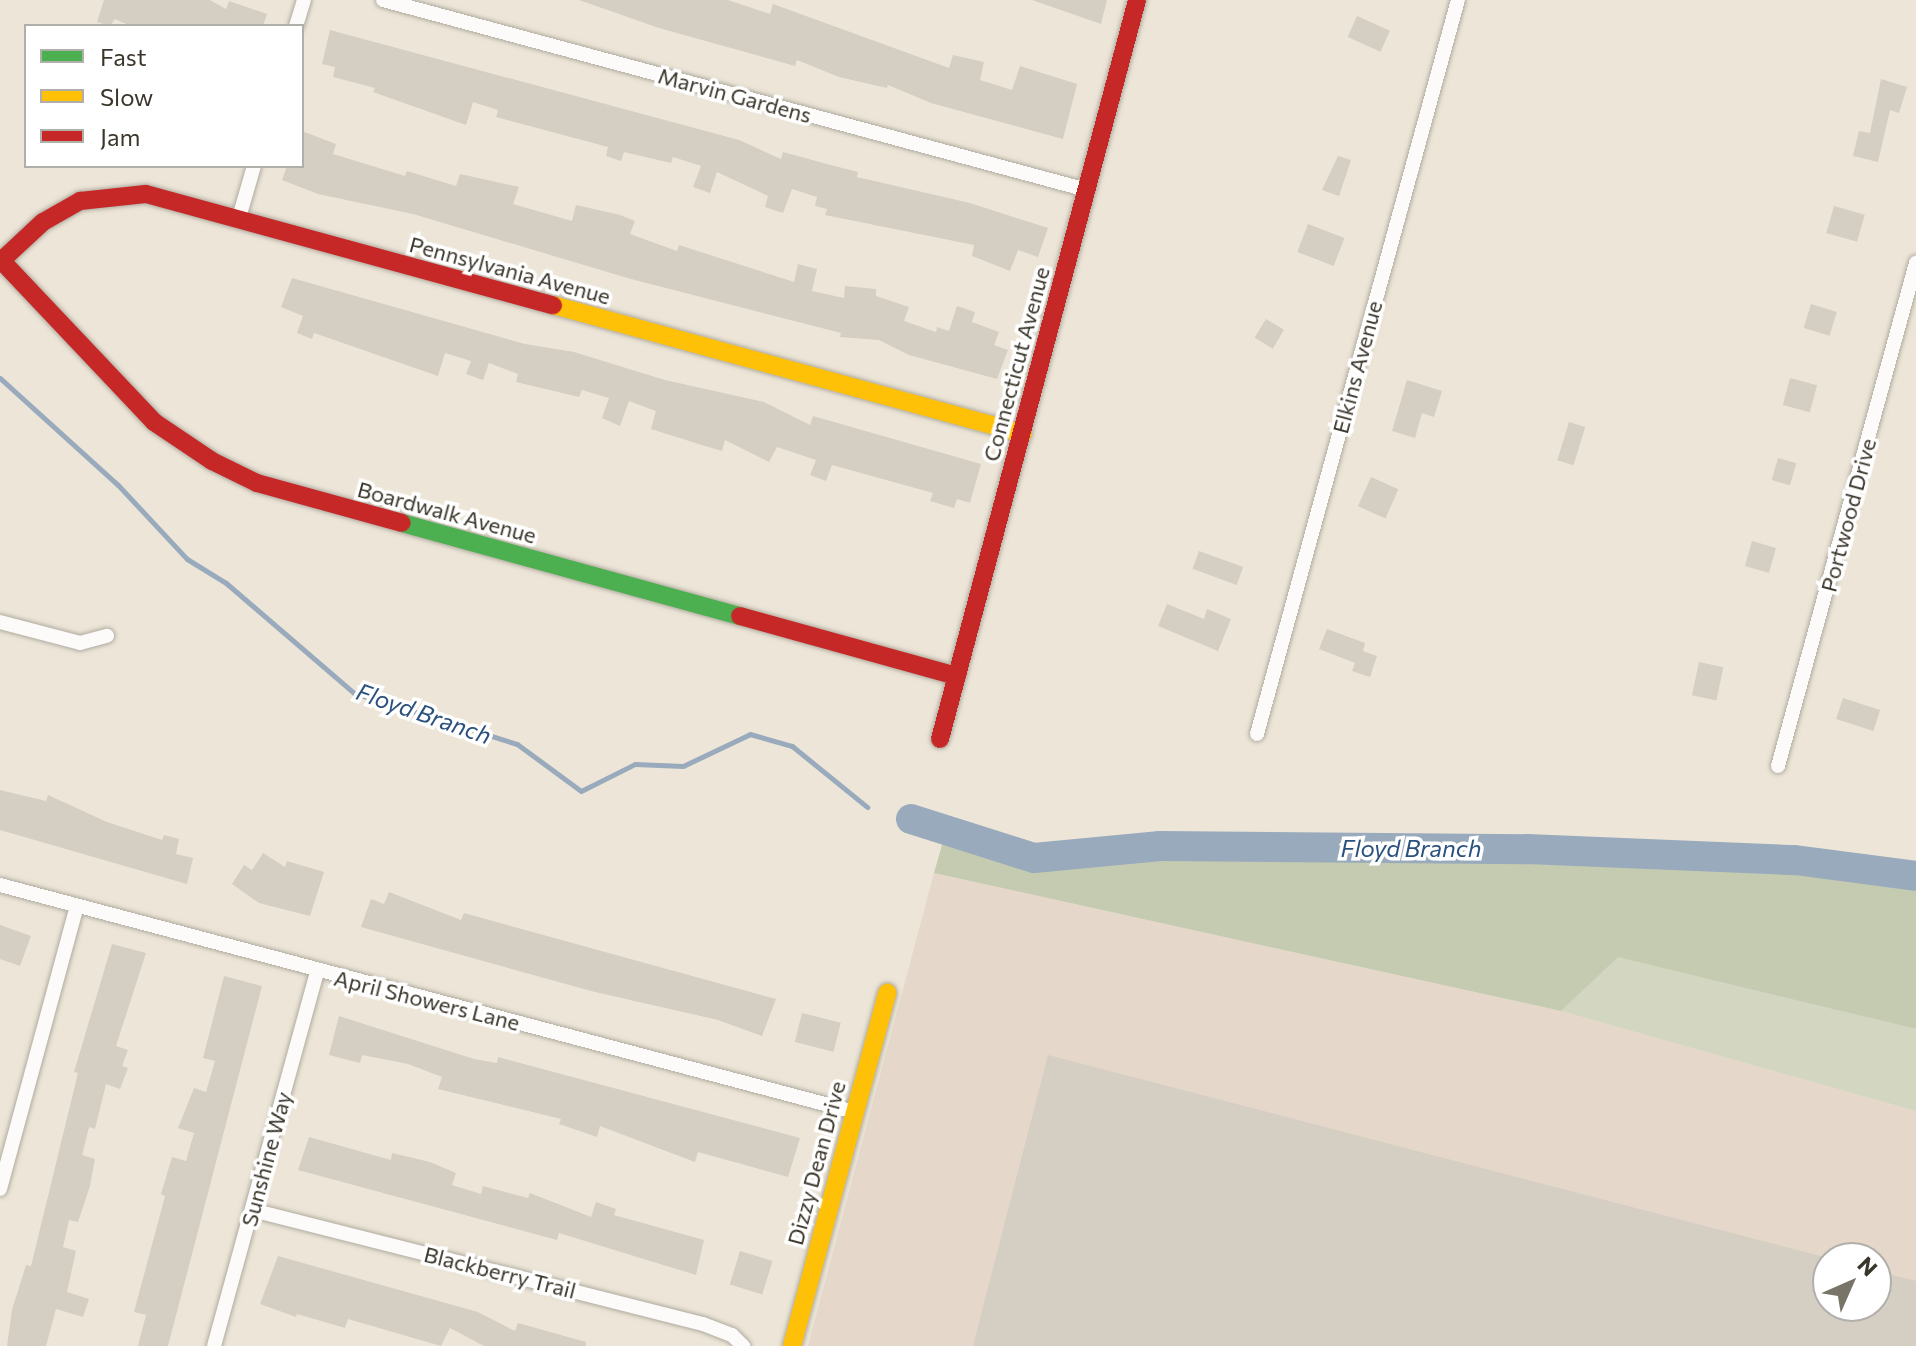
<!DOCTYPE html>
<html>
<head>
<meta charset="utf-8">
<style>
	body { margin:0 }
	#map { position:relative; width:1916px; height:1346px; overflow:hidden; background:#ede6d8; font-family:Commissioner,sans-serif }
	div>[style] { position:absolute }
	.industrial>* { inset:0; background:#e5d7c9 }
	.green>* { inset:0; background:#d3d6c0 }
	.forest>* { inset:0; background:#c5cbb0 }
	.stream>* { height:5px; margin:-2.5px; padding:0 2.5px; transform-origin:2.5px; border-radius:2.5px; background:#99aabc }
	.river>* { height:30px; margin:-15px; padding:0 15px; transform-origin:15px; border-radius:15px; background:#99aabc }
	.building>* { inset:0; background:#d4cec3; transform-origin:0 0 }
	.roads { filter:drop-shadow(0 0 2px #b0aba0) drop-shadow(0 0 2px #b0aba0) }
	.street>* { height:14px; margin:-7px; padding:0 7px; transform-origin:7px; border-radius:7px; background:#fcfbf9 }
	.fast>* { height:18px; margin:-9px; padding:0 9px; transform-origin:9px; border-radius:9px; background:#4caf50 }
	.slow>* { height:18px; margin:-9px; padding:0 9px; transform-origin:9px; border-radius:9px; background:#ffc107 }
	.jam>* { height:18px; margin:-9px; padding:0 9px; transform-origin:9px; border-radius:9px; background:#c62828 }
	span { translate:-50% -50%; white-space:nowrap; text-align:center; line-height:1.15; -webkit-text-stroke:7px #fff; paint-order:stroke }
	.street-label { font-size:22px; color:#3b362b }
	.water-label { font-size:24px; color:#2a517d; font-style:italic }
	.legend { position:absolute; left:24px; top:24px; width:280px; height:144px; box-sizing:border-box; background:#fff; border:2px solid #b1afaa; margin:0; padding:10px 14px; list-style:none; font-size:24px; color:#3b362b }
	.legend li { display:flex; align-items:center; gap:16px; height:40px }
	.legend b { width:40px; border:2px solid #b1afaa }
	.north { position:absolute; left:1812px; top:1242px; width:80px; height:80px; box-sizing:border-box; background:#fff; border:2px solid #b1afaa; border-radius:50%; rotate:45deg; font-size:22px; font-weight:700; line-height:32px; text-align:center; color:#3b362b }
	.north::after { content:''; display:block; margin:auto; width:28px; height:36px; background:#797468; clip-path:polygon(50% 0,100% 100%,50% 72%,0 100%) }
</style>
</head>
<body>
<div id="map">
	<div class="industrial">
		<i style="clip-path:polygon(evenodd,934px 873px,1561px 1011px,1916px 1111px,1916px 1346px,808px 1346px,934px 873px,1828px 1258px,1876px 1258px,1876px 1306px,1828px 1306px,1828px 1258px)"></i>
	</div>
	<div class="green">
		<i style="clip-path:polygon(1618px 956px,1916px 1029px,1916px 1111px,1561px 1011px)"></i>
	</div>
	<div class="forest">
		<i style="clip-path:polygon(947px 827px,1051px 848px,1172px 840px,1508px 854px,1801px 854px,1916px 870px,1916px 1029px,1618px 957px,1561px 1011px,934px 873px)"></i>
	</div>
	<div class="stream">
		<i style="left:0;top:378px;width:159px;rotate:42.2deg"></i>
		<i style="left:118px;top:485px;width:101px;rotate:47deg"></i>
		<i style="left:187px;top:559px;width:46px;rotate:31.6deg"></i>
		<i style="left:226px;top:583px;width:169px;rotate:40.7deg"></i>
		<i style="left:354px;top:693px;width:171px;rotate:17.4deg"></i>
		<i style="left:517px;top:744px;width:79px;rotate:36.3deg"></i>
		<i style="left:581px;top:791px;width:60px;rotate:-26.6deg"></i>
		<i style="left:635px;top:764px;width:48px;rotate:2.4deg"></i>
		<i style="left:683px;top:766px;width:74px;rotate:-25.5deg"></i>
		<i style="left:750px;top:734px;width:44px;rotate:15.9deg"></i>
		<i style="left:792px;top:746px;width:97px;rotate:39.1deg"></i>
	</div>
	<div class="river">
		<i style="left:911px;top:819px;width:129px;rotate:17.6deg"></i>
		<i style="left:1034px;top:858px;width:127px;rotate:-5.4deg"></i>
		<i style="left:1160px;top:846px;width:367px;rotate:0.5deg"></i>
		<i style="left:1527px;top:849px;width:268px;rotate:2.4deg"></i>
		<i style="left:1795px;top:860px;width:122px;rotate:7.5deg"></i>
	</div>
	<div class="building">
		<i style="clip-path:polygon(104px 0,210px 0,226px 9px,229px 1px,267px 14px,263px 26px,131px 26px,115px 19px,110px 26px,97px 22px)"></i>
		<i style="clip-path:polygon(579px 0,728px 0,770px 14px,773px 4px,949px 68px,953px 55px,984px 62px,980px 80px,1012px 90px,1020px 66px,1077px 84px,1063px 139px,931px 103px,888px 85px,887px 88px,839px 77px,797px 60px,795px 66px,659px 28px)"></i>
		<i style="clip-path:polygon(1032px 0,1107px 0,1101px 24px)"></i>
		<i style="left:1357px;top:16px;width:36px;height:23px;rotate:24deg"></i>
		<i style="clip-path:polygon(330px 30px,739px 140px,781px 159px,783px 152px,827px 164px,858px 172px,857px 177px,970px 203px,1048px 228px,1038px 257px,1018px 250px,1010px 271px,972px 256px,974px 245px,825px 215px,827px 209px,815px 206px,817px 197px,792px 189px,783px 213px,765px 207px,768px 196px,717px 172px,710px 193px,693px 187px,701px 166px,673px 157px,671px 163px,624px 152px,621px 161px,606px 156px,608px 147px,496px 117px,498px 110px,473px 102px,466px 125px,373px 92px,375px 88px,333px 77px,335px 67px,322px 64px)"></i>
		<i style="clip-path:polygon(1881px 79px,1907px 87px,1899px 113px,1890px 110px,1878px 162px,1853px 156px,1859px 131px,1870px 133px)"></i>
		<i style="clip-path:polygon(302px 131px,336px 144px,333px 154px,405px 176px,407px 171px,456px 186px,460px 174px,519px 187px,513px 204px,572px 221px,576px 205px,620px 215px,635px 221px,630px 234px,677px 251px,679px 245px,794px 282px,798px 264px,817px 269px,812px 291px,844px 298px,845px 286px,876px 289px,876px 296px,909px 307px,904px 321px,936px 332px,937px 327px,949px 331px,957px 306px,975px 312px,972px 322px,999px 332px,994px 345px,1008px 350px,997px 379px,909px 355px,879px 340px,840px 337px,841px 333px,631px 279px,413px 214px,318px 194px,282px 180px,287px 166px,302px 166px)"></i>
		<i style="clip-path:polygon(1338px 156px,1351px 160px,1339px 196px,1322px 190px)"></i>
		<i style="left:1834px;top:206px;width:32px;height:28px;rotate:16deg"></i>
		<i style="left:1308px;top:224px;width:39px;height:30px;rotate:21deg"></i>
		<i style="clip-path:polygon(292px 278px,525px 344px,574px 352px,665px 380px,764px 402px,810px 425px,813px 416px,981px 464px,970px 503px,957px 499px,954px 508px,930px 501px,933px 493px,832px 465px,826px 481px,810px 475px,816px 460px,777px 447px,769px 462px,725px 440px,722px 451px,705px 446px,651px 429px,656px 411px,629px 401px,620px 426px,602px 418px,609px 398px,582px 390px,579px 397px,516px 382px,518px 374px,489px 363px,483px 380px,466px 374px,471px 361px,445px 353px,438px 376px,314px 333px,312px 339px,297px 333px,303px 316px,281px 307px)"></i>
		<i style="left:1811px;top:304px;width:27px;height:25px;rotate:17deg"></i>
		<i style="left:1266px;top:319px;width:21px;height:22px;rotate:31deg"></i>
		<i style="left:1790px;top:378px;width:28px;height:28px;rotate:15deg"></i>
		<i style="clip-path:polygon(1407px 380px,1442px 391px,1434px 417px,1422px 413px,1415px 438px,1392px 431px)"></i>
		<i style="left:1569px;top:422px;width:17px;height:40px;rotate:17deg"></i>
		<i style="left:1778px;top:458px;width:19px;height:23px;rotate:16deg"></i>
		<i style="left:1371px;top:477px;width:30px;height:32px;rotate:24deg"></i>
		<i style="left:1752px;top:541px;width:25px;height:26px;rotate:16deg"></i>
		<i style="left:1199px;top:551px;width:47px;height:19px;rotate:20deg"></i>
		<i style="clip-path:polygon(1167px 604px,1204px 619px,1207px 609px,1231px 619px,1218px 651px,1158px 626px)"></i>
		<i style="clip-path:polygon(1327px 629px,1365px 643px,1363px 651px,1377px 656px,1370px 677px,1352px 671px,1355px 663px,1319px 649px)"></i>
		<i style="left:1699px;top:662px;width:25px;height:34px;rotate:12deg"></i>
		<i style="left:1843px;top:698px;width:39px;height:22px;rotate:18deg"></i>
		<i style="clip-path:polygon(0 790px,46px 801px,48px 795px,107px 822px,162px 840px,164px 835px,179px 839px,176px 854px,193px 858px,187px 884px,0 830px)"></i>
		<i style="clip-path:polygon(263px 853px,285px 867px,287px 861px,324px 872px,310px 916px,259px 903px,232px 884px,244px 865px,252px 870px)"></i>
		<i style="clip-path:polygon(389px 892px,461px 920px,464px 913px,776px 999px,762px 1036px,718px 1020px,591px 991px,361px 927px,371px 899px,384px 904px)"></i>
		<i style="clip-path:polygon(0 925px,31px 936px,20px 966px,0 959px)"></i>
		<i style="clip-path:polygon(112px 944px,146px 953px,116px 1046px,128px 1050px,122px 1066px,128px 1068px,120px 1089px,106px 1084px,95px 1129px,89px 1127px,82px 1155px,95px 1159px,90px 1186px,78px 1222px,69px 1220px,63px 1247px,76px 1251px,67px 1292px,89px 1299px,83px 1317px,56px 1309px,46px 1346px,7px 1346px,12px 1310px,26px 1265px,31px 1266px,78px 1073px,74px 1072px)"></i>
		<i style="clip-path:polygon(224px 976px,262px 986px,168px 1346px,138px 1346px,146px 1315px,134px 1312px,165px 1196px,161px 1194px,172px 1157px,186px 1161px,194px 1133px,178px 1128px,194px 1088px,206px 1092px,215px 1061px,203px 1058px)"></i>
		<i style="left:802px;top:1013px;width:40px;height:30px;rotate:14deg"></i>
		<i style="clip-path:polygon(339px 1016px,474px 1059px,497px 1063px,498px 1057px,800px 1138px,788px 1177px,698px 1152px,695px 1162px,600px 1126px,597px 1137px,559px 1124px,561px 1119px,438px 1089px,442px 1077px,408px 1064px,362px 1055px,360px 1063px,329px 1055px)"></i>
		<i style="clip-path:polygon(1048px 1055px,1828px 1258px,1828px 1306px,1876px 1306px,1876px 1271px,1916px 1281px,1916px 1346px,973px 1346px)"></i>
		<i style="clip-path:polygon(309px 1137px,391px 1160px,392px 1153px,430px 1162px,456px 1173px,452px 1185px,481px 1194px,483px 1186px,528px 1198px,530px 1193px,591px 1217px,596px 1202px,616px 1209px,614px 1215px,704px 1240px,696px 1275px,559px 1233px,557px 1240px,298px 1170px)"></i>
		<i style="left:740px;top:1251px;width:34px;height:35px;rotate:17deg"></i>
		<i style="clip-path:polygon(278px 1256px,478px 1312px,515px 1331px,518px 1323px,586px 1342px,586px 1346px,484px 1346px,450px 1328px,441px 1346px,348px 1319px,345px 1328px,297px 1314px,296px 1317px,260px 1304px)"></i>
	</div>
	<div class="roads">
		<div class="street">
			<i style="left:383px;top:0;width:729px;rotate:15.1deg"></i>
			<i style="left:296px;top:26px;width:27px;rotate:-73deg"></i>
			<i style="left:238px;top:221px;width:57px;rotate:-73.8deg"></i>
			<i style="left:0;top:622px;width:83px;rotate:14.7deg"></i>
			<i style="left:80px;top:643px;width:28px;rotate:-15deg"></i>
			<i style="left:1257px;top:734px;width:761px;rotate:-74.69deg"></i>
			<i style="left:1778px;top:766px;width:522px;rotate:-74.66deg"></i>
			<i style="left:0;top:885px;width:885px;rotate:14.87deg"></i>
			<i style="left:0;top:1189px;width:293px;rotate:-74.8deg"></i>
			<i style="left:252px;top:1210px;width:465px;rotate:14.2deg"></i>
			<i style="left:703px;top:1324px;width:31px;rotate:21deg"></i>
			<i style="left:732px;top:1335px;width:16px;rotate:45deg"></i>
			<i style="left:214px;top:1346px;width:388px;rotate:-74.6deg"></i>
		</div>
		<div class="fast">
			<i style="left:402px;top:523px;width:351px;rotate:15.4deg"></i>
		</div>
		<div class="slow">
			<i style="left:553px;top:305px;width:487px;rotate:15.3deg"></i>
			<i style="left:792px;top:1346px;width:366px;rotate:-74.9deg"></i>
		</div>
		<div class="jam">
			<i style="left:0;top:259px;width:224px;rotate:46.6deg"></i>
			<i style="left:154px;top:422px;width:70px;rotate:33.9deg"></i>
			<i style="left:212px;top:461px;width:50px;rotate:26.1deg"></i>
			<i style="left:257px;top:483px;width:150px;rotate:15.4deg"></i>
			<i style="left:1px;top:261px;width:57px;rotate:-42.9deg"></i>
			<i style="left:43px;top:222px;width:43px;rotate:-29.6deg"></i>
			<i style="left:80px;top:201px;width:66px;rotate:-6.1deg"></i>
			<i style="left:146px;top:194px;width:422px;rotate:15.3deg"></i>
			<i style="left:740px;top:616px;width:225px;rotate:15.5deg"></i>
			<i style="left:940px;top:739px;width:765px;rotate:-75.07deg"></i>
		</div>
	</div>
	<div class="street-label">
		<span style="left:735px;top:95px;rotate:15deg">Marvin Gardens</span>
		<span style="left:510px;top:270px;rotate:15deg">Pennsylvania Avenue</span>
		<span style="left:1016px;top:364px;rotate:-75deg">Connecticut Avenue</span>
		<span style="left:1357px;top:367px;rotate:-75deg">Elkins Avenue</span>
		<span style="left:447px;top:512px;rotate:15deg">Boardwalk Avenue</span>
		<span style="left:1848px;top:515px;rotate:-75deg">Portwood Drive</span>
		<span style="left:427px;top:1000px;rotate:14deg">April Showers Lane</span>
		<span style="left:266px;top:1159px;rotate:-75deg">Sunshine Way</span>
		<span style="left:816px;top:1163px;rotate:-75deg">Dizzy Dean Drive</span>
		<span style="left:500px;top:1272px;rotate:14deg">Blackberry Trail</span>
	</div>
	<div class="water-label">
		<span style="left:424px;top:713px;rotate:19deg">Floyd Branch</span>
		<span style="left:1411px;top:848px">Floyd Branch</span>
	</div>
	<ul class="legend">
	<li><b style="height:10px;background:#4caf50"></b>Fast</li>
	<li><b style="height:10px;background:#ffc107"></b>Slow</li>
	<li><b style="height:10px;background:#c62828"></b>Jam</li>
	</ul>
	<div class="north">N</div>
</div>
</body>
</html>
